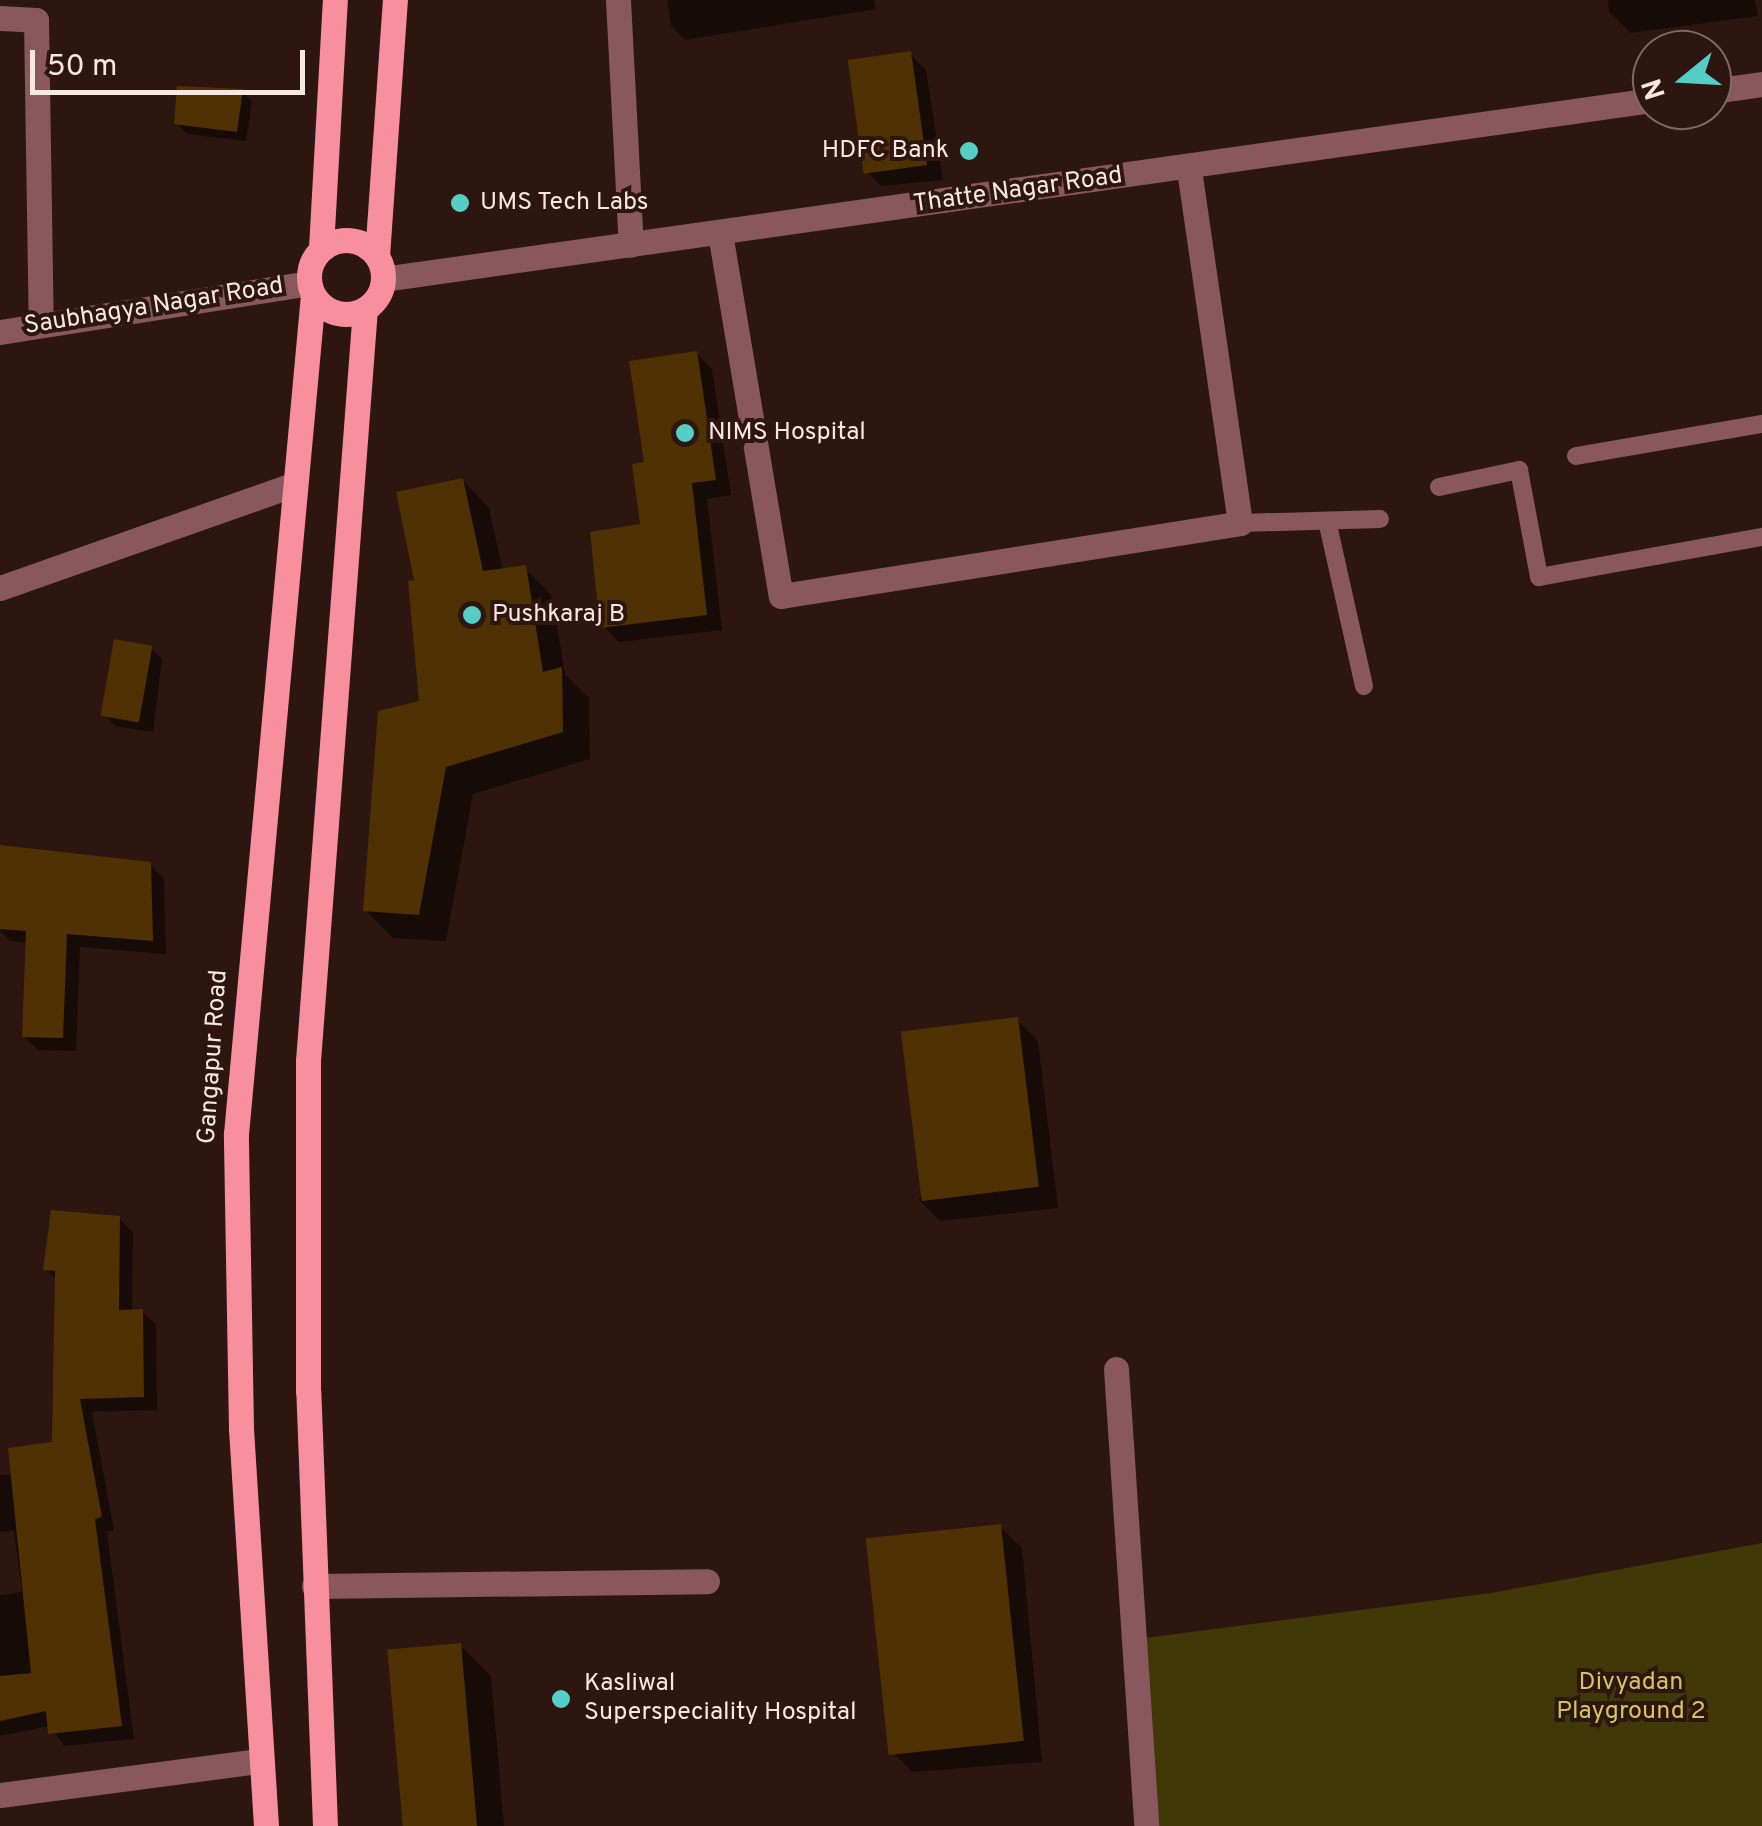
<!DOCTYPE html>
<html>
<head>
<meta charset="utf-8">
<style>
	body { margin:0 }
	#map { position:relative; width:1762px; height:1826px; overflow:hidden; background:#2c160f; font-family:Overpass,sans-serif }
	div>[style] { position:absolute }
	.green>* { inset:0; background:#403807 }
	.shadow>* { inset:0; background:#0007 }
	.building>* { inset:0; background:#503103; transform-origin:0 0 }
	.service>* { height:18px; margin:-9px; padding:0 9px; transform-origin:9px; border-radius:9px; background:#89575e }
	.minor>* { height:25px; margin:-12.5px; padding:0 12.5px; transform-origin:12.5px; border-radius:12.5px; background:#89575e }
	.tertiary>* { height:25px; margin:-12.5px; padding:0 12.5px; transform-origin:12.5px; border-radius:12.5px; background:#89575e }
	.primary>* { height:25px; margin:-12.5px; padding:0 12.5px; transform-origin:12.5px; border-radius:12.5px; background:#f88f9f }
	.primary>.ring { margin:-12.5px; padding:0; box-sizing:content-box; background:none; border:25px solid #f88f9f; border-radius:50% }
	.dots>* { width:28px; height:28px; translate:-50% -50%; box-sizing:border-box; border:5px solid #2c160f; border-radius:50% }
	span { translate:-50% -50%; white-space:nowrap; text-align:center; line-height:1.15; -webkit-text-stroke:8px #2c160f; paint-order:stroke }
	.poi-label { font-size:25px; color:#f7e7e1 }
	.right { translate:-100% -50%; text-align:right }
	.left { translate:0 -50%; text-align:left }
	.street-label { font-size:25px; color:#f7e7e1 }
	.park-label { font-size:25px; color:#d4c362 }
	.north { position:absolute; left:1632px; top:30px; width:100px; height:100px; box-sizing:border-box; background:#2c160f; border:2px solid #7d6a63; border-radius:50%; rotate:252deg; font-size:28px; font-weight:700; line-height:40px; text-align:center; color:#f7e7e1 }
	.north::after { content:''; display:block; margin:auto; width:35px; height:45px; background:#55cec5; clip-path:polygon(50% 0,100% 100%,50% 72%,0 100%) }
	.scale { position:absolute; left:30px; top:50px; width:275px; height:45px; box-sizing:border-box; border:5px solid #f7e7e1; border-top:0; padding-left:12px; font-size:30px; line-height:35px; white-space:nowrap; color:#f7e7e1; -webkit-text-stroke:8px #2c160f; paint-order:stroke }
</style>
</head>
<body>
<div id="map">
	<div class="green">
		<i style="clip-path:polygon(1762px 1543px,1762px 1826px,1155px 1826px,1137px 1639px,1491px 1593px)"></i>
	</div>
	<div class="shadow">
		<i style="clip-path:polygon(667px 0,874px 0,876px 9px,685px 40px,671px 26px)"></i>
		<i style="clip-path:polygon(1608px 0,1755px 0,1758px 16px,1631px 33px,1609px 12px)"></i>
		<i style="clip-path:polygon(910px 54px,926px 70px,943px 180px,881px 186px,865px 170px)"></i>
		<i style="clip-path:polygon(242px 92px,252px 102px,246px 141px,187px 134px,176px 123px)"></i>
		<i style="clip-path:polygon(696px 353px,712px 369px,731px 495px,707px 499px,722px 630px,619px 642px,603px 626px,643px 526px,647px 464px)"></i>
		<i style="clip-path:polygon(462px 480px,489px 508px,503px 571px,525px 568px,552px 596px,565px 674px,589px 698px,590px 759px,473px 794px,446px 941px,393px 938px,365px 910px,422px 703px,417px 582px)"></i>
		<i style="clip-path:polygon(151px 649px,162px 659px,153px 732px,115px 726px,105px 715px)"></i>
		<i style="clip-path:polygon(0 848px,150px 865px,164px 879px,166px 954px,80px 947px,76px 1051px,38px 1050px,24px 1036px,28px 943px,10px 941px,0 931px)"></i>
		<i style="clip-path:polygon(1017px 1020px,1038px 1041px,1058px 1208px,940px 1221px,919px 1200px)"></i>
		<i style="clip-path:polygon(119px 1219px,133px 1232px,132px 1312px,142px 1311px,156px 1325px,157px 1410px,92px 1412px,114px 1530px,107px 1532px,134px 1739px,64px 1746px,50px 1726px,0 1736px,0 1595px,22px 1592px,14px 1531px,0 1532px,0 1475px,14px 1474px,55px 1445px,57px 1280px,46px 1269px)"></i>
		<i style="clip-path:polygon(1000px 1527px,1022px 1548px,1042px 1762px,912px 1772px,891px 1750px)"></i>
		<i style="clip-path:polygon(460px 1645px,491px 1676px,504px 1826px,405px 1826px)"></i>
	</div>
	<div class="building">
		<i style="left:911px;top:51px;width:115px;height:64px;rotate:82deg"></i>
		<i style="clip-path:polygon(177px 86px,243px 89px,237px 132px,174px 124px)"></i>
		<i style="clip-path:polygon(697px 351px,716px 480px,692px 483px,707px 615px,600px 628px,590px 532px,640px 524px,632px 464px,644px 462px,629px 361px)"></i>
		<i style="clip-path:polygon(463px 478px,483px 571px,526px 565px,543px 672px,562px 667px,563px 732px,446px 767px,419px 915px,363px 911px,378px 711px,419px 701px,408px 581px,414px 580px,396px 492px)"></i>
		<i style="left:114px;top:639px;width:39px;height:78px;rotate:10deg"></i>
		<i style="clip-path:polygon(0 845px,151px 862px,153px 941px,67px 934px,63px 1038px,22px 1037px,26px 931px,0 929px)"></i>
		<i style="left:1018px;top:1017px;width:171px;height:118px;rotate:83deg"></i>
		<i style="clip-path:polygon(51px 1210px,120px 1216px,119px 1310px,143px 1309px,144px 1397px,80px 1399px,102px 1517px,95px 1519px,122px 1726px,48px 1734px,46px 1711px,0 1721px,0 1676px,31px 1673px,8px 1448px,52px 1442px,55px 1271px,43px 1270px)"></i>
		<i style="left:1001px;top:1524px;width:218px;height:136px;rotate:84deg"></i>
		<i style="left:461px;top:1643px;width:184px;height:74px;rotate:85deg"></i>
	</div>
	<div class="service">
		<i style="left:1576px;top:456px;width:189px;rotate:-9.8deg"></i>
		<i style="left:1439px;top:487px;width:82px;rotate:-12deg"></i>
		<i style="left:1519px;top:470px;width:109px;rotate:79.4deg"></i>
		<i style="left:1539px;top:577px;width:227px;rotate:-10.2deg"></i>
		<i style="left:1240px;top:523px;width:140px;rotate:-1.6deg"></i>
		<i style="left:1328px;top:525px;width:165px;rotate:77.4deg"></i>
	</div>
	<div class="minor">
		<i style="left:618px;top:0;width:245px;rotate:87deg"></i>
		<i style="left:0;top:18px;width:36px;rotate:3deg"></i>
		<i style="left:36px;top:20px;width:304px;rotate:89.1deg"></i>
		<i style="left:720px;top:233px;width:368px;rotate:80.5deg"></i>
		<i style="left:781px;top:596px;width:465px;rotate:-9deg"></i>
		<i style="left:1240px;top:523px;width:359px;rotate:-98.2deg"></i>
		<i style="left:0;top:588px;width:310px;rotate:-19.4deg"></i>
		<i style="left:1116px;top:1369px;width:458px;rotate:86.2deg"></i>
		<i style="left:314px;top:1586px;width:393px;rotate:-0.7deg"></i>
		<i style="left:0;top:1795px;width:262px;rotate:-7.5deg"></i>
	</div>
	<div class="tertiary">
		<i style="left:1712px;top:91px;width:50px;rotate:-8deg"></i>
		<i style="left:383px;top:279px;width:1282px;rotate:-8.03deg"></i>
		<i style="left:0;top:332px;width:313px;rotate:-9deg"></i>
	</div>
	<div class="primary">
		<i class="ring" style="left:309px;top:240px;width:49px;height:49px"></i>
		<i style="left:321px;top:248px;width:248px;rotate:-86.8deg"></i>
		<i style="left:377px;top:256px;width:257px;rotate:-86deg"></i>
		<i style="left:266px;top:1826px;width:398px;rotate:-93.6deg"></i>
		<i style="left:241px;top:1429px;width:295px;rotate:-91deg"></i>
		<i style="left:236px;top:1134px;width:843px;rotate:-84.76deg"></i>
		<i style="left:325px;top:1826px;width:435px;rotate:-92.2deg"></i>
		<i style="left:308px;top:1391px;width:330px;rotate:-90deg"></i>
		<i style="left:308px;top:1061px;width:754px;rotate:-85.67deg"></i>
	</div>
	<div class="dots">
		<i style="left:969px;top:151px;background:#55cec5"></i>
		<i style="left:460px;top:203px;background:#55cec5"></i>
		<i style="left:685px;top:433px;background:#55cec5"></i>
		<i style="left:472px;top:615px;background:#55cec5"></i>
		<i style="left:561px;top:1699px;background:#55cec5"></i>
	</div>
	<div class="poi-label">
		<span class="right" style="left:949px;top:151px">HDFC Bank</span>
		<span class="left" style="left:480px;top:203px">UMS Tech Labs</span>
		<span class="left" style="left:708px;top:433px">NIMS Hospital</span>
		<span class="left" style="left:492px;top:615px">Pushkaraj B</span>
		<span class="left" style="left:584px;top:1699px">Kasliwal<br>Superspeciality Hospital</span>
	</div>
	<div class="street-label">
		<span style="left:1018px;top:191px;rotate:-8deg">Thatte Nagar Road</span>
		<span style="left:154px;top:307px;rotate:-9deg">Saubhagya Nagar Road</span>
		<span style="left:214px;top:1057px;rotate:-86deg">Gangapur Road</span>
	</div>
	<div class="park-label">
		<span style="left:1631px;top:1698px">Divyadan<br>Playground 2</span>
	</div>
	<div class="north">N</div>
	<div class="scale">50 m</div>
</div>
</body>
</html>
